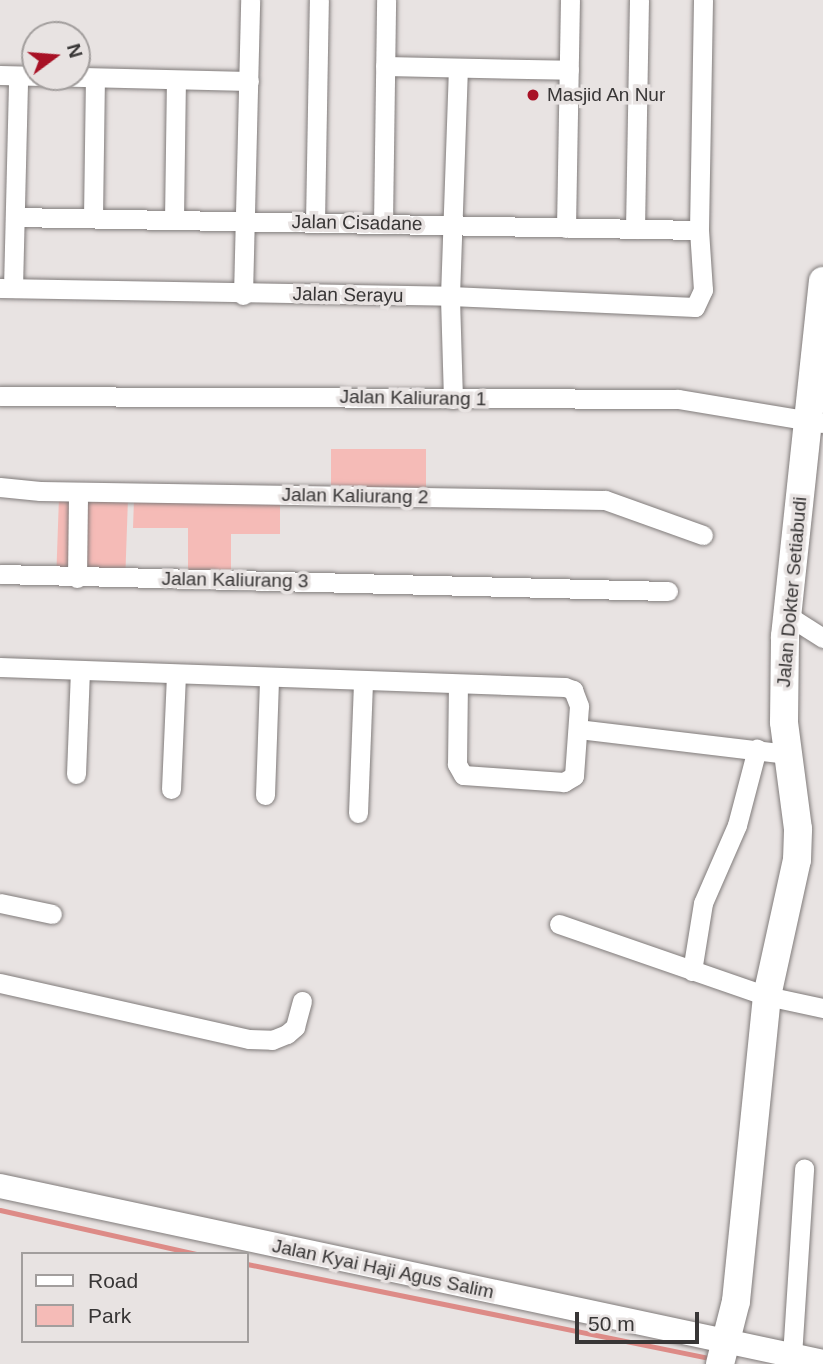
<!DOCTYPE html>
<html>
<head>
<meta charset="utf-8">
<style>
	body { margin:0 }
	#map { position:relative; width:823px; height:1364px; overflow:hidden; background:#e8e3e2; font-family:Arial,sans-serif }
	div>[style] { position:absolute }
	.green>* { inset:0; background:#f5bbb7; transform-origin:0 0 }
	.stream>* { height:5px; margin:-2.5px; padding:0 2.5px; transform-origin:2.5px; border-radius:2.5px; background:#dd8b87 }
	.roads { filter:drop-shadow(0 0 2px #817c7b) drop-shadow(0 0 2px #817c7b) }
	.minor>* { height:19px; margin:-9.5px; padding:0 9.5px; transform-origin:9.5px; border-radius:9.5px; background:#fff }
	.major>* { height:24px; margin:-12px; padding:0 12px; transform-origin:12px; border-radius:12px; background:#fff }
	.highway>* { height:28px; margin:-14px; padding:0 14px; transform-origin:14px; border-radius:14px; background:#fff }
	.dots>* { width:19px; height:19px; translate:-50% -50%; box-sizing:border-box; border:4px solid #e8e3e2; border-radius:50% }
	span { translate:-50% -50%; white-space:nowrap; text-align:center; line-height:1.15; -webkit-text-stroke:7px #e8e3e2; paint-order:stroke }
	.poi-label { font-size:19px; color:#383636 }
	.left { translate:0 -50%; text-align:left }
	.street-label { font-size:19px; color:#383636 }
	.legend { position:absolute; left:21px; top:1252px; width:228px; height:91px; box-sizing:border-box; background:#e8e3e2; border:2px solid #a29e9d; margin:0; padding:9px 12px; list-style:none; font-size:21px; color:#383636 }
	.legend li { display:flex; align-items:center; gap:14px; height:35px }
	.legend b { width:35px; border:2px solid #a29e9d }
	.north { position:absolute; left:21px; top:21px; width:70px; height:70px; box-sizing:border-box; background:#e8e3e2; border:2px solid #a29e9d; border-radius:50%; rotate:74deg; font-size:19px; font-weight:700; line-height:28px; text-align:center; color:#383636 }
	.north::after { content:''; display:block; margin:auto; width:24px; height:32px; background:#a81125; clip-path:polygon(50% 0,100% 100%,50% 72%,0 100%) }
	.scale { position:absolute; left:575px; top:1312px; width:124px; height:32px; box-sizing:border-box; border:4px solid #383636; border-top:0; padding-left:9px; font-size:21px; line-height:24px; white-space:nowrap; color:#383636; -webkit-text-stroke:5px #e8e3e2; paint-order:stroke }
</style>
</head>
<body>
<div id="map">
	<div class="green">
		<i style="left:331px;top:449px;width:95px;height:42px"></i>
		<i style="left:59px;top:497px;width:69px;height:76px;rotate:2deg"></i>
		<i style="clip-path:polygon(134px 499px,280px 503px,280px 534px,231px 534px,231px 574px,188px 574px,188px 528px,133px 528px)"></i>
	</div>
	<div class="stream">
		<i style="left:0;top:1210px;width:202px;rotate:12.6deg"></i>
		<i style="left:247px;top:1264px;width:477px;rotate:11.5deg"></i>
	</div>
	<div class="roads">
		<div class="minor">
			<i style="left:385px;top:66px;width:184px;rotate:1.2deg"></i>
			<i style="left:0;top:75px;width:249px;rotate:1.4deg"></i>
			<i style="left:15px;top:217px;width:684px;rotate:1.09deg"></i>
			<i style="left:93px;top:218px;width:139px;rotate:-89.2deg"></i>
			<i style="left:174px;top:220px;width:140px;rotate:-89.2deg"></i>
			<i style="left:315px;top:223px;width:223px;rotate:-89deg"></i>
			<i style="left:383px;top:224px;width:224px;rotate:-89.2deg"></i>
			<i style="left:566px;top:228px;width:228px;rotate:-89deg"></i>
			<i style="left:635px;top:229px;width:229px;rotate:-89deg"></i>
			<i style="left:0;top:288px;width:450px;rotate:1deg"></i>
			<i style="left:450px;top:296px;width:245px;rotate:2.6deg"></i>
			<i style="left:695px;top:307px;width:19px;rotate:-65deg"></i>
			<i style="left:703px;top:290px;width:60px;rotate:-93.8deg"></i>
			<i style="left:699px;top:230px;width:230px;rotate:-89deg"></i>
			<i style="left:13px;top:288px;width:211px;rotate:-88.6deg"></i>
			<i style="left:243px;top:295px;width:295px;rotate:-88.6deg"></i>
			<i style="left:0;top:396px;width:678px;rotate:0.25deg"></i>
			<i style="left:678px;top:399px;width:147px;rotate:9.4deg"></i>
			<i style="left:453px;top:399px;width:103px;rotate:-91.7deg"></i>
			<i style="left:450px;top:296px;width:228px;rotate:-88deg"></i>
			<i style="left:0;top:487px;width:40px;rotate:5.7deg"></i>
			<i style="left:40px;top:491px;width:565px;rotate:0.91deg"></i>
			<i style="left:605px;top:500px;width:104px;rotate:19.7deg"></i>
			<i style="left:0;top:574px;width:668px;rotate:1.46deg"></i>
			<i style="left:77px;top:578px;width:86px;rotate:-89.3deg"></i>
			<i style="left:787px;top:615px;width:43px;rotate:32.6deg"></i>
			<i style="left:0;top:667px;width:565px;rotate:2.03deg"></i>
			<i style="left:565px;top:687px;width:9px;rotate:21deg"></i>
			<i style="left:573px;top:690px;width:17px;rotate:69deg"></i>
			<i style="left:579px;top:706px;width:70px;rotate:94.1deg"></i>
			<i style="left:574px;top:776px;width:12px;rotate:149deg"></i>
			<i style="left:564px;top:782px;width:101px;rotate:-176deg"></i>
			<i style="left:463px;top:775px;width:13px;rotate:-119deg"></i>
			<i style="left:457px;top:764px;width:78px;rotate:-89.3deg"></i>
			<i style="left:578px;top:729px;width:212px;rotate:6.8deg"></i>
			<i style="left:76px;top:774px;width:104px;rotate:-87.8deg"></i>
			<i style="left:171px;top:789px;width:115px;rotate:-87.5deg"></i>
			<i style="left:265px;top:795px;width:117px;rotate:-88deg"></i>
			<i style="left:358px;top:813px;width:131px;rotate:-87.8deg"></i>
			<i style="left:0;top:903px;width:53px;rotate:11.9deg"></i>
			<i style="left:559px;top:924px;width:220px;rotate:19.1deg"></i>
			<i style="left:767px;top:996px;width:57px;rotate:12.1deg"></i>
			<i style="left:692px;top:971px;width:69px;rotate:-80.8deg"></i>
			<i style="left:703px;top:903px;width:85px;rotate:-66.4deg"></i>
			<i style="left:737px;top:825px;width:79px;rotate:-75.3deg"></i>
			<i style="left:0;top:983px;width:255px;rotate:12.7deg"></i>
			<i style="left:249px;top:1039px;width:23px;rotate:2deg"></i>
			<i style="left:272px;top:1040px;width:16px;rotate:-22deg"></i>
			<i style="left:287px;top:1034px;width:11px;rotate:-41deg"></i>
			<i style="left:295px;top:1027px;width:27px;rotate:-75deg"></i>
			<i style="left:792px;top:1356px;width:188px;rotate:-86.3deg"></i>
		</div>
		<div class="major">
			<i style="left:0;top:1186px;width:842px;rotate:12.07deg"></i>
		</div>
		<div class="highway">
			<i style="left:720px;top:1364px;width:65px;rotate:-75.7deg"></i>
			<i style="left:736px;top:1301px;width:307px;rotate:-84.2deg"></i>
			<i style="left:767px;top:996px;width:139px;rotate:-77.6deg"></i>
			<i style="left:797px;top:860px;width:31px;rotate:-88deg"></i>
			<i style="left:798px;top:829px;width:108px;rotate:-97.5deg"></i>
			<i style="left:784px;top:722px;width:86px;rotate:-89.3deg"></i>
			<i style="left:785px;top:636px;width:357px;rotate:-83.9deg"></i>
		</div>
	</div>
	<div class="dots">
		<i style="left:533px;top:95px;background:#a81125"></i>
	</div>
	<div class="poi-label">
		<span class="left" style="left:547px;top:95px">Masjid An Nur</span>
	</div>
	<div class="street-label">
		<span style="left:357px;top:223px;rotate:1deg">Jalan Cisadane</span>
		<span style="left:348px;top:295px;rotate:1deg">Jalan Serayu</span>
		<span style="left:413px;top:398px;rotate:1deg">Jalan Kaliurang 1</span>
		<span style="left:355px;top:496px;rotate:1deg">Jalan Kaliurang 2</span>
		<span style="left:235px;top:580px;rotate:1deg">Jalan Kaliurang 3</span>
		<span style="left:792px;top:592px;rotate:-85deg">Jalan Dokter Setiabudi</span>
		<span style="left:383px;top:1269px;rotate:12deg">Jalan Kyai Haji Agus Salim</span>
	</div>
	<ul class="legend">
	<li><b style="height:9px;background:#fff"></b>Road</li>
	<li><b style="height:19px;background:#f5bbb7"></b>Park</li>
	</ul>
	<div class="north">N</div>
	<div class="scale">50 m</div>
</div>
</body>
</html>
